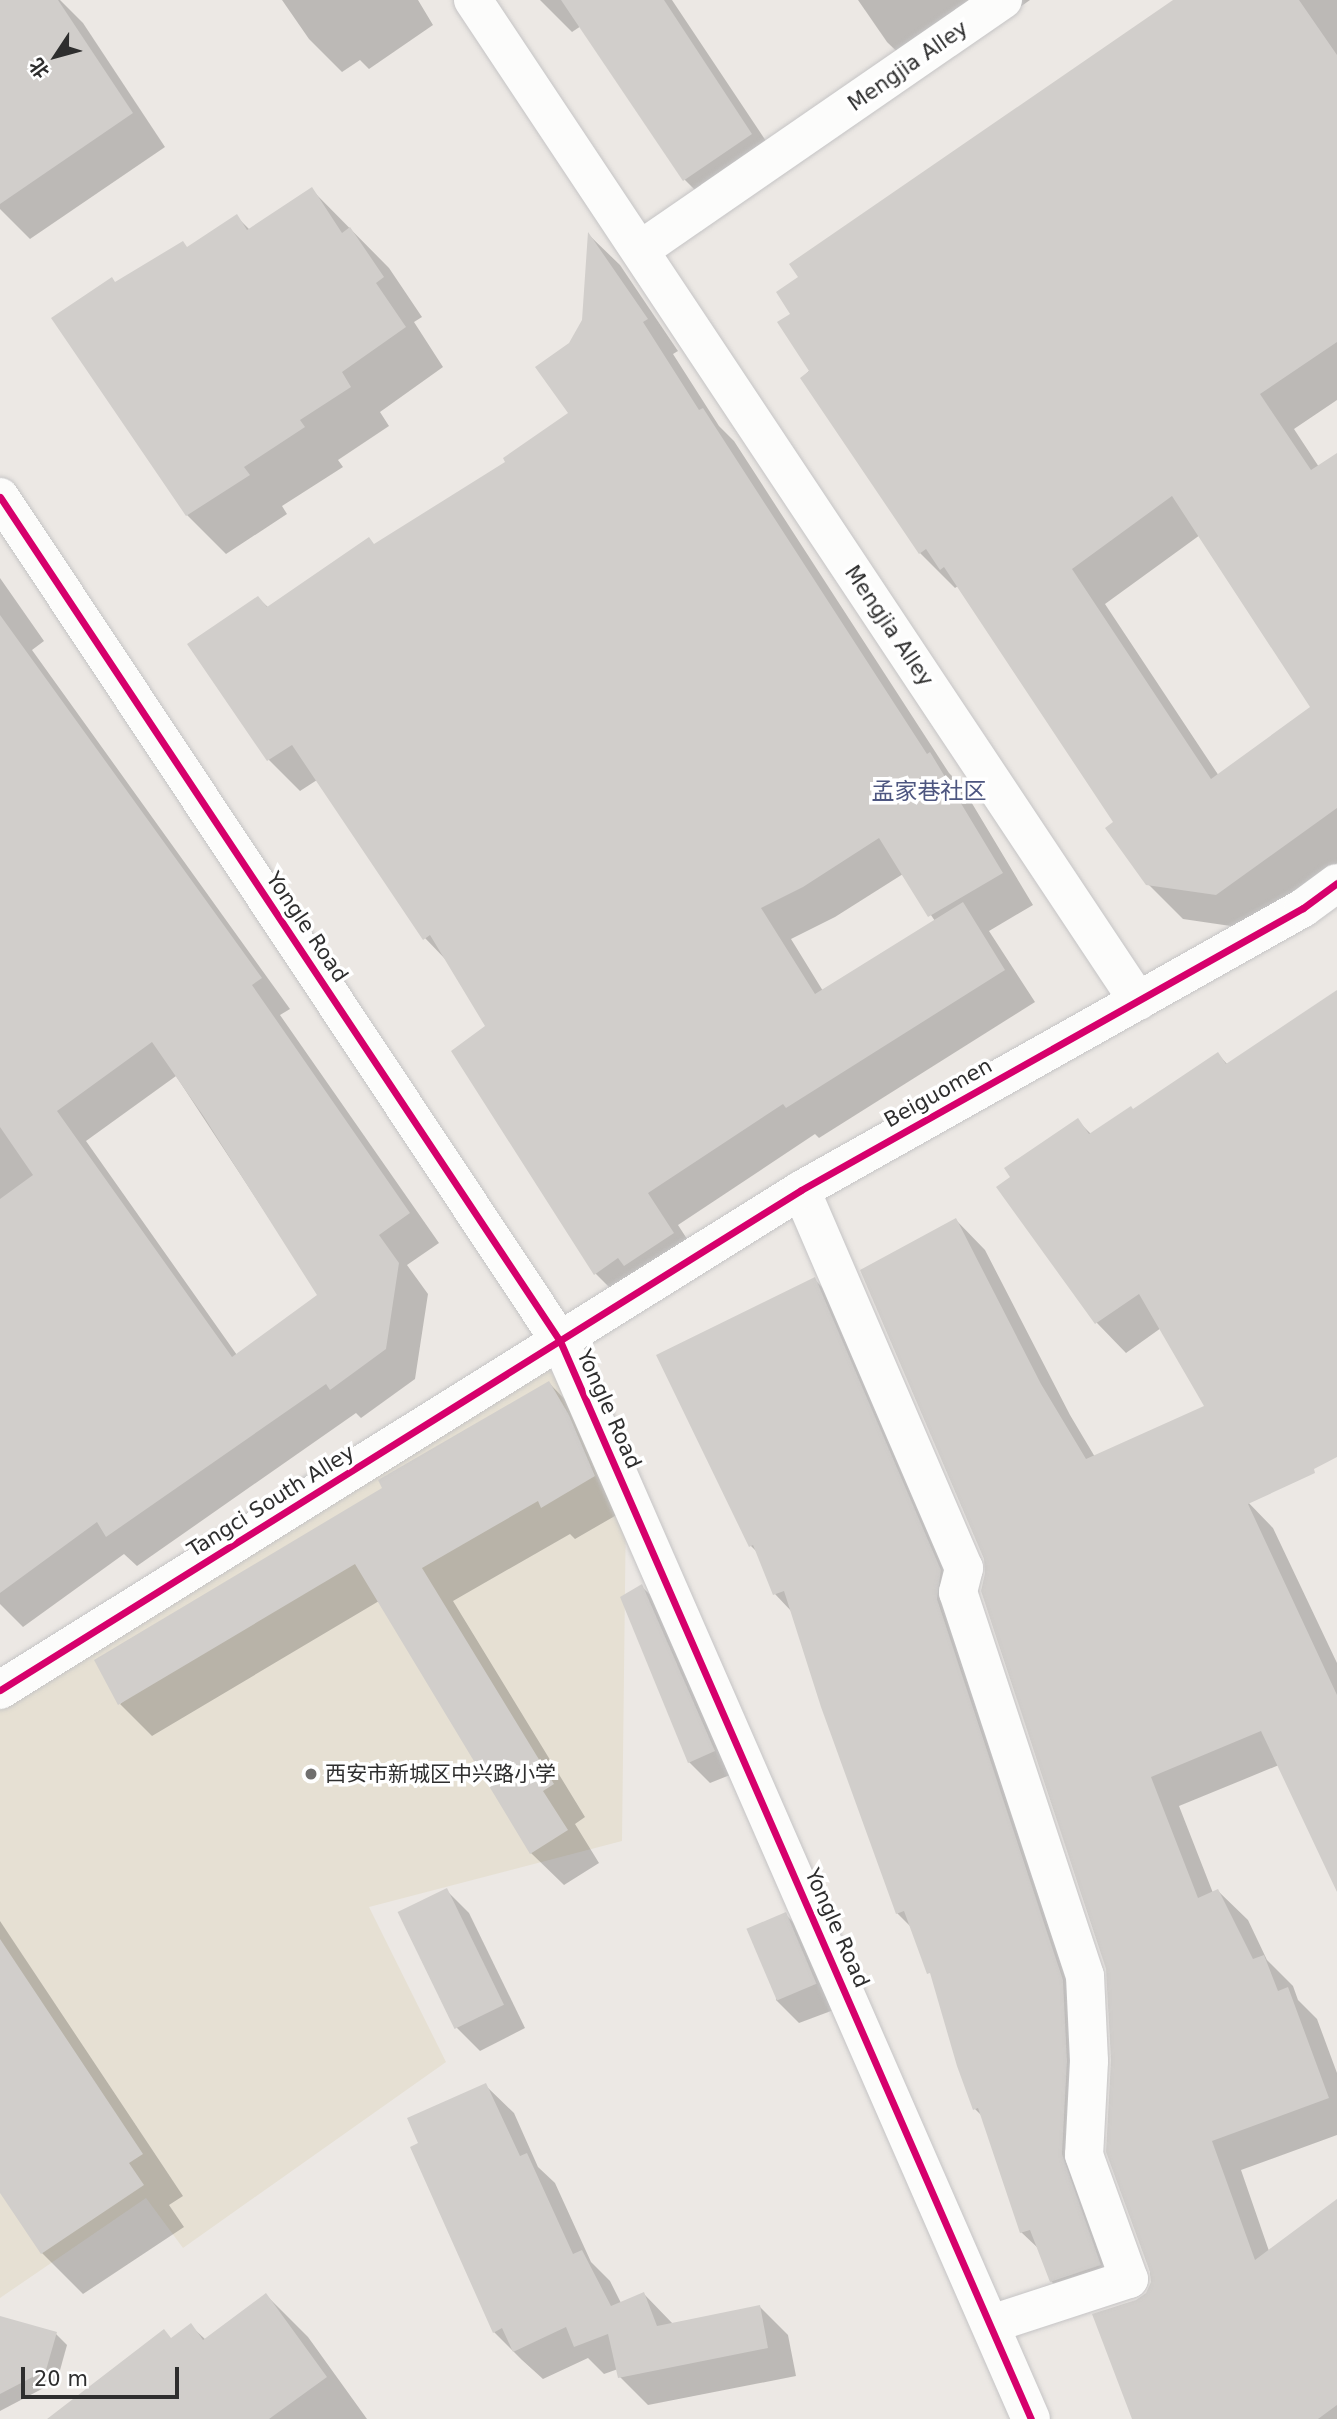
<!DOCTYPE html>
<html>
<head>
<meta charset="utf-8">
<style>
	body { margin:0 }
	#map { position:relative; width:1337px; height:2419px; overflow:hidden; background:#ece8e4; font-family:"DejaVu Sans","Noto Sans SC",sans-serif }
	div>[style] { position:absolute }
	.education>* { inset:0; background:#e6e0d3 }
	.shadow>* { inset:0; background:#0003 }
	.building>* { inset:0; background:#d1cecb; transform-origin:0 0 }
	.roads { filter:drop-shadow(0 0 2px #c5c4c5) drop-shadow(0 0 2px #c5c4c5) }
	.minor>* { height:38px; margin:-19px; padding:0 19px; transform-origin:19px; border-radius:19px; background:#fcfcfb }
	.cycleway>* { height:7px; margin:-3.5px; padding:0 3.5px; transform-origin:3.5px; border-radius:3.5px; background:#d6006c }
	.dots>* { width:19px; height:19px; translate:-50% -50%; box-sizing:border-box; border:4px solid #fff; border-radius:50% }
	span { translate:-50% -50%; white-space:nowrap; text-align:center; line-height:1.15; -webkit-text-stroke:7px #fff; paint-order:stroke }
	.street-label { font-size:21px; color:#2e2e2e }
	.poi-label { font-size:21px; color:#2e2e2e }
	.left { translate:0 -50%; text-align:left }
	.neighbourhood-label { font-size:23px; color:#4d5680 }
	.north { position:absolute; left:21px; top:21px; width:70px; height:70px; -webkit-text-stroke:5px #fff; paint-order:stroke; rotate:234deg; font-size:19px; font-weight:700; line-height:28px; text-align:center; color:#2e2e2e }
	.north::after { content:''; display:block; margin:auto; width:24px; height:32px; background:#2e2e2e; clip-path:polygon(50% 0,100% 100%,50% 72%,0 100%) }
	.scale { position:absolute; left:21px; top:2367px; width:158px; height:32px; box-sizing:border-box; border:4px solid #2e2e2e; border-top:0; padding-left:9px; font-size:21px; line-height:24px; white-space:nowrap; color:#2e2e2e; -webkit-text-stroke:5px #fff; paint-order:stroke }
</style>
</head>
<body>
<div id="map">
	<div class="education">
		<i style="clip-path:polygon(548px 1365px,626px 1506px,622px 1841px,369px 1907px,446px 2062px,183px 2248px,146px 2198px,0 2298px,0 1706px)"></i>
	</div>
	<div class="shadow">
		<i style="clip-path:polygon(0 0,60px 0,83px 23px,165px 147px,30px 239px,0 209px)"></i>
		<i style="clip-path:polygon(282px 0,418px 0,433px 25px,369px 69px,360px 60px,342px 72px,309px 39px)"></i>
		<i style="clip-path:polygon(540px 0,672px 0,784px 168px,718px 213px,685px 180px,581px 26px,572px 32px)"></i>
		<i style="clip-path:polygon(858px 0,1030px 0,921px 75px,887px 42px)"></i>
		<i style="clip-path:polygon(evenodd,1176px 0,1337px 0,1337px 400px,1294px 429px,1319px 467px,1337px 455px,1337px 867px,1251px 929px,1183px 919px,1148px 884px,1116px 823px,958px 586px,955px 588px,920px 553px,802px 378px,1176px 0,1200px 535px,1313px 707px,1219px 776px,1105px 604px,1200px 535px)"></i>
		<i style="clip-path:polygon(311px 189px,389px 268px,422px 317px,414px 322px,443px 367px,380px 412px,389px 426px,338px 460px,343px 467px,282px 506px,287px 514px,226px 554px,187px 515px,116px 284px,188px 249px,237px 217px,250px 230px)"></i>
		<i style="clip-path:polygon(evenodd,590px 236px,620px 265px,678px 351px,673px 354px,719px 426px,734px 441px,949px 773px,961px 785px,1033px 905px,989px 931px,1035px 1002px,819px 1138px,815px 1134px,678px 1225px,704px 1265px,627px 1305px,596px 1274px,488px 1027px,448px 962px,425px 938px,317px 780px,300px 791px,269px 760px,258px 598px,269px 608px,375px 546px,507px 462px,570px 413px,570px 344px,583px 321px,590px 236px,903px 874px,935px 921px,823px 991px,791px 939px,835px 917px,903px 874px)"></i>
		<i style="clip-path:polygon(evenodd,0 578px,44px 641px,32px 650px,290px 1009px,280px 1015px,439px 1243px,407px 1265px,428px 1294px,415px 1379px,361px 1418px,356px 1413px,137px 1566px,124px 1554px,23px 1627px,0 1604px,0 578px,176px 1076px,320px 1296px,237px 1355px,86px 1141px,176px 1076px)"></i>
		<i style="clip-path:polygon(1337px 992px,1337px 1411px,1244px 1498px,1273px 1528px,1337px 1663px,1337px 1888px,1279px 1765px,1179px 1806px,1213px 1893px,1218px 1891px,1248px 1920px,1267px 1960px,1293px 1986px,1298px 2000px,1317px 2019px,1337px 2073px,1337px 2135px,1241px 2170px,1269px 2251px,1337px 2201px,1337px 2419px,1134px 2419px,1137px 2301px,1147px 2294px,1152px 2283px,1113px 2060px,1108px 1969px,956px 1220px,985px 1250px,1070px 1415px,1095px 1457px,1207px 1407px,1161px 1328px,1126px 1353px,1097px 1323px,998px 1188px,1078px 1121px,1091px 1134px,1133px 1111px,1218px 1054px,1228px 1065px)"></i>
		<i style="clip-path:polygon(815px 1280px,836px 1301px,962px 1593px,1085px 2003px,1088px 2084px,1122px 2287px,1073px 2303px,1051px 2281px,1040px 2250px,1021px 2232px,983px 2117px,975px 2109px,933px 1978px,911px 1927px,897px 1913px,792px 1612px,775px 1594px,759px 1554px,751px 1546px,659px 1356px)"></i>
		<i style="clip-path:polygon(549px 1383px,581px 1416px,627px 1509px,575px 1539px,570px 1534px,453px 1601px,585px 1817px,575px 1824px,599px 1863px,564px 1885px,531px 1853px,379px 1601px,152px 1736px,120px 1704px,385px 1488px)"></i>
		<i style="clip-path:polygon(642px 1587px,663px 1607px,735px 1773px,710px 1783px,689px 1762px)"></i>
		<i style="clip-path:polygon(446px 1890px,469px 1913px,525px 2028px,480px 2051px,457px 2028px)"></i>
		<i style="clip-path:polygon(785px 1914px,808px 1937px,839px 2008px,799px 2023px,776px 2000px)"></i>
		<i style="clip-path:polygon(0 1921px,183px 2196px,169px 2205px,184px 2227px,83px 2294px,42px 2253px,0 2190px)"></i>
		<i style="clip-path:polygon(485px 2085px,514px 2113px,538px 2167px,555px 2183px,591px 2262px,610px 2281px,621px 2303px,644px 2294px,673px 2324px,760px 2307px,788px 2335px,796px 2376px,648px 2405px,620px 2377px,618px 2369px,604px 2374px,588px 2358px,543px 2379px,522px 2360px,494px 2332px,421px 2144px)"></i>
		<i style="clip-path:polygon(266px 2295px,308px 2337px,367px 2419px,96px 2419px,172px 2339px,191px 2326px,206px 2340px)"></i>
		<i style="clip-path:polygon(0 2318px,56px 2334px,67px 2345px,57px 2381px,0 2411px)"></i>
	</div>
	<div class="building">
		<i style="clip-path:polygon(0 0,58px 0,133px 113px,0 204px)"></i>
		<i style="clip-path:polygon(561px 0,664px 0,752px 134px,683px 181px)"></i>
		<i style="clip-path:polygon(evenodd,1173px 0,1299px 0,1337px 55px,1337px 342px,1260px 394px,1311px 470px,1337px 453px,1337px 808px,1216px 895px,1146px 885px,1105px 828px,1113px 822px,944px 567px,940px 570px,926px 549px,919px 554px,800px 378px,809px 371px,777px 322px,790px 314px,776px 292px,798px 277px,789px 264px,1173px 0,1172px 496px,1310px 707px,1211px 779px,1072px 569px,1172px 496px)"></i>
		<i style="clip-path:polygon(312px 187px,342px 233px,350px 227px,384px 277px,376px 283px,406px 327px,342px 372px,351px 387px,300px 420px,305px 427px,244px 467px,250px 475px,186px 516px,51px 318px,112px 277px,115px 282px,183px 241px,187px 247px,237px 214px,247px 230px)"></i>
		<i style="clip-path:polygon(588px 232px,648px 319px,643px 322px,699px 410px,703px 408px,927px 754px,930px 752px,1003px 873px,928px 917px,879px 838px,803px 887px,761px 908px,815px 994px,963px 902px,1005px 970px,786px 1108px,783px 1104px,648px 1193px,674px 1233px,624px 1266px,618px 1258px,594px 1275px,451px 1051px,485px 1026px,430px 935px,423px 940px,292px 745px,267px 761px,187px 644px,258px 596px,267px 607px,369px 537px,374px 544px,505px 462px,503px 458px,568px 413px,535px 367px,569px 343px,582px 320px)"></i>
		<i style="clip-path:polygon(evenodd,0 615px,262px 978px,252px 985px,410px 1213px,379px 1235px,399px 1263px,386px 1349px,330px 1390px,326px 1384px,106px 1537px,97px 1522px,0 1593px,0 1199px,33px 1175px,0 1127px,0 615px,152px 1042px,204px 1117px,317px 1295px,232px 1357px,57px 1111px,152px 1042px)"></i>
		<i style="clip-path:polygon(1337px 990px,1337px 1457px,1314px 1469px,1315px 1473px,1248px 1504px,1337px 1695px,1337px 1892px,1261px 1731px,1151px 1777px,1198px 1898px,1218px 1889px,1253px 1959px,1264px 1955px,1278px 1991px,1288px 1987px,1329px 2098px,1212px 2141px,1255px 2260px,1337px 2199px,1337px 2405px,1318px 2419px,1132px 2419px,1092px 2314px,1136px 2300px,1146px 2293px,1151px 2282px,1150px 2272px,1106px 2152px,1111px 2060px,1106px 1969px,981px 1591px,985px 1573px,984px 1559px,860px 1270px,956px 1218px,1041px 1384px,1086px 1459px,1204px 1406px,1139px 1294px,1095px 1324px,996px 1187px,1010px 1177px,1004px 1168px,1078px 1118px,1089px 1134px,1131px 1106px,1133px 1109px,1218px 1052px,1226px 1064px)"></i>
		<i style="clip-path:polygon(815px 1277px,941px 1570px,937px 1599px,1063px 1980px,1067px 2061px,1062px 2154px,1101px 2265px,1050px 2282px,1030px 2230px,1020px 2233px,978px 2108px,973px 2110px,957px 2066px,930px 1973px,927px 1974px,904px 1911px,896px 1914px,821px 1707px,784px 1591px,773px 1595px,753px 1545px,749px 1547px,656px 1355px)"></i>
		<i style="clip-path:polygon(549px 1381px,569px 1415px,595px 1476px,541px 1508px,538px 1501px,422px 1568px,554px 1784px,543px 1791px,568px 1830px,530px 1854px,355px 1564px,118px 1705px,94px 1660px,382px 1488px,378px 1480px)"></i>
		<i style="clip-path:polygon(642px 1584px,715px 1751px,688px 1763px,620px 1597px)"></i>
		<i style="left:447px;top:1888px;width:130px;height:55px;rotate:64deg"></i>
		<i style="left:786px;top:1912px;width:78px;height:43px;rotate:67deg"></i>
		<i style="clip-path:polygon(0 1939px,143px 2154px,129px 2163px,144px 2185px,41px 2254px,0 2193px)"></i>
		<i style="clip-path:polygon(486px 2083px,520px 2156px,527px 2153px,573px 2254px,582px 2250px,611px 2306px,644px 2292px,657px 2326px,760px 2305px,768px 2348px,618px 2378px,608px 2334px,574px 2347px,566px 2327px,513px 2352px,502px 2328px,493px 2333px,410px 2147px,418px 2143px,407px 2118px)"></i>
		<i style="clip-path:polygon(266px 2293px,327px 2377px,269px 2419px,47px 2419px,164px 2329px,171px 2338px,191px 2323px,203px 2340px)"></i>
		<i style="clip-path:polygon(0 2316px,57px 2332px,46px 2370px,0 2394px)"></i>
	</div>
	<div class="roads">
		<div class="minor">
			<i style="left:473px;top:0;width:1202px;rotate:56.4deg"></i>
			<i style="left:640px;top:250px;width:441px;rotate:-34.6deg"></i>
			<i style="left:0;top:497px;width:1013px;rotate:56.44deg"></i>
			<i style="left:560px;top:1341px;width:1176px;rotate:66.4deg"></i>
			<i style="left:801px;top:1190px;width:412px;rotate:66.7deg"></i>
			<i style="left:964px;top:1568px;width:25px;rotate:104deg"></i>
			<i style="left:958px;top:1592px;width:404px;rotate:71.7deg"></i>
			<i style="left:1085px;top:1976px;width:85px;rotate:87.3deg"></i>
			<i style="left:1089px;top:2061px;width:94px;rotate:93deg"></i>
			<i style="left:1084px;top:2155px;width:132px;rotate:70.1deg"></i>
			<i style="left:1129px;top:2279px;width:145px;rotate:161.9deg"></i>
			<i style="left:0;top:1690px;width:944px;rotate:-31.97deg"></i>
			<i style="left:801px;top:1190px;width:576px;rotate:-29.33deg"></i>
			<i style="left:1303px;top:908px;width:42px;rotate:-36.3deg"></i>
		</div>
	</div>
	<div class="cycleway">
		<i style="left:0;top:497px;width:1013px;rotate:56.44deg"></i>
		<i style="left:560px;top:1341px;width:1176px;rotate:66.4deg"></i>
		<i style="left:0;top:1690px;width:944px;rotate:-31.97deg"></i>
		<i style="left:801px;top:1190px;width:576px;rotate:-29.33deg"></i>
		<i style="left:1303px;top:908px;width:42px;rotate:-36.3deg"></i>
	</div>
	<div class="dots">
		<i style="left:311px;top:1774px;background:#706f6e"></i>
	</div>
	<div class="street-label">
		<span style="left:908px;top:66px;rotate:-35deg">Mengjia Alley</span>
		<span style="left:889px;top:626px;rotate:56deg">Mengjia Alley</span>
		<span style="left:307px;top:927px;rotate:56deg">Yongle Road</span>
		<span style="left:938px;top:1093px;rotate:-29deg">Beiguomen</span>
		<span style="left:609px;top:1409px;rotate:66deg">Yongle Road</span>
		<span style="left:271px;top:1501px;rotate:-32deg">Tangci South Alley</span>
		<span style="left:837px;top:1928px;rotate:66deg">Yongle Road</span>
	</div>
	<div class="poi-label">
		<span class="left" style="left:325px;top:1774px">西安市新城区中兴路小学</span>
	</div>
	<div class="neighbourhood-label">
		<span style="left:929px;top:791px">孟家巷社区</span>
	</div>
	<div class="north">北</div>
	<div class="scale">20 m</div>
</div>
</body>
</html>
